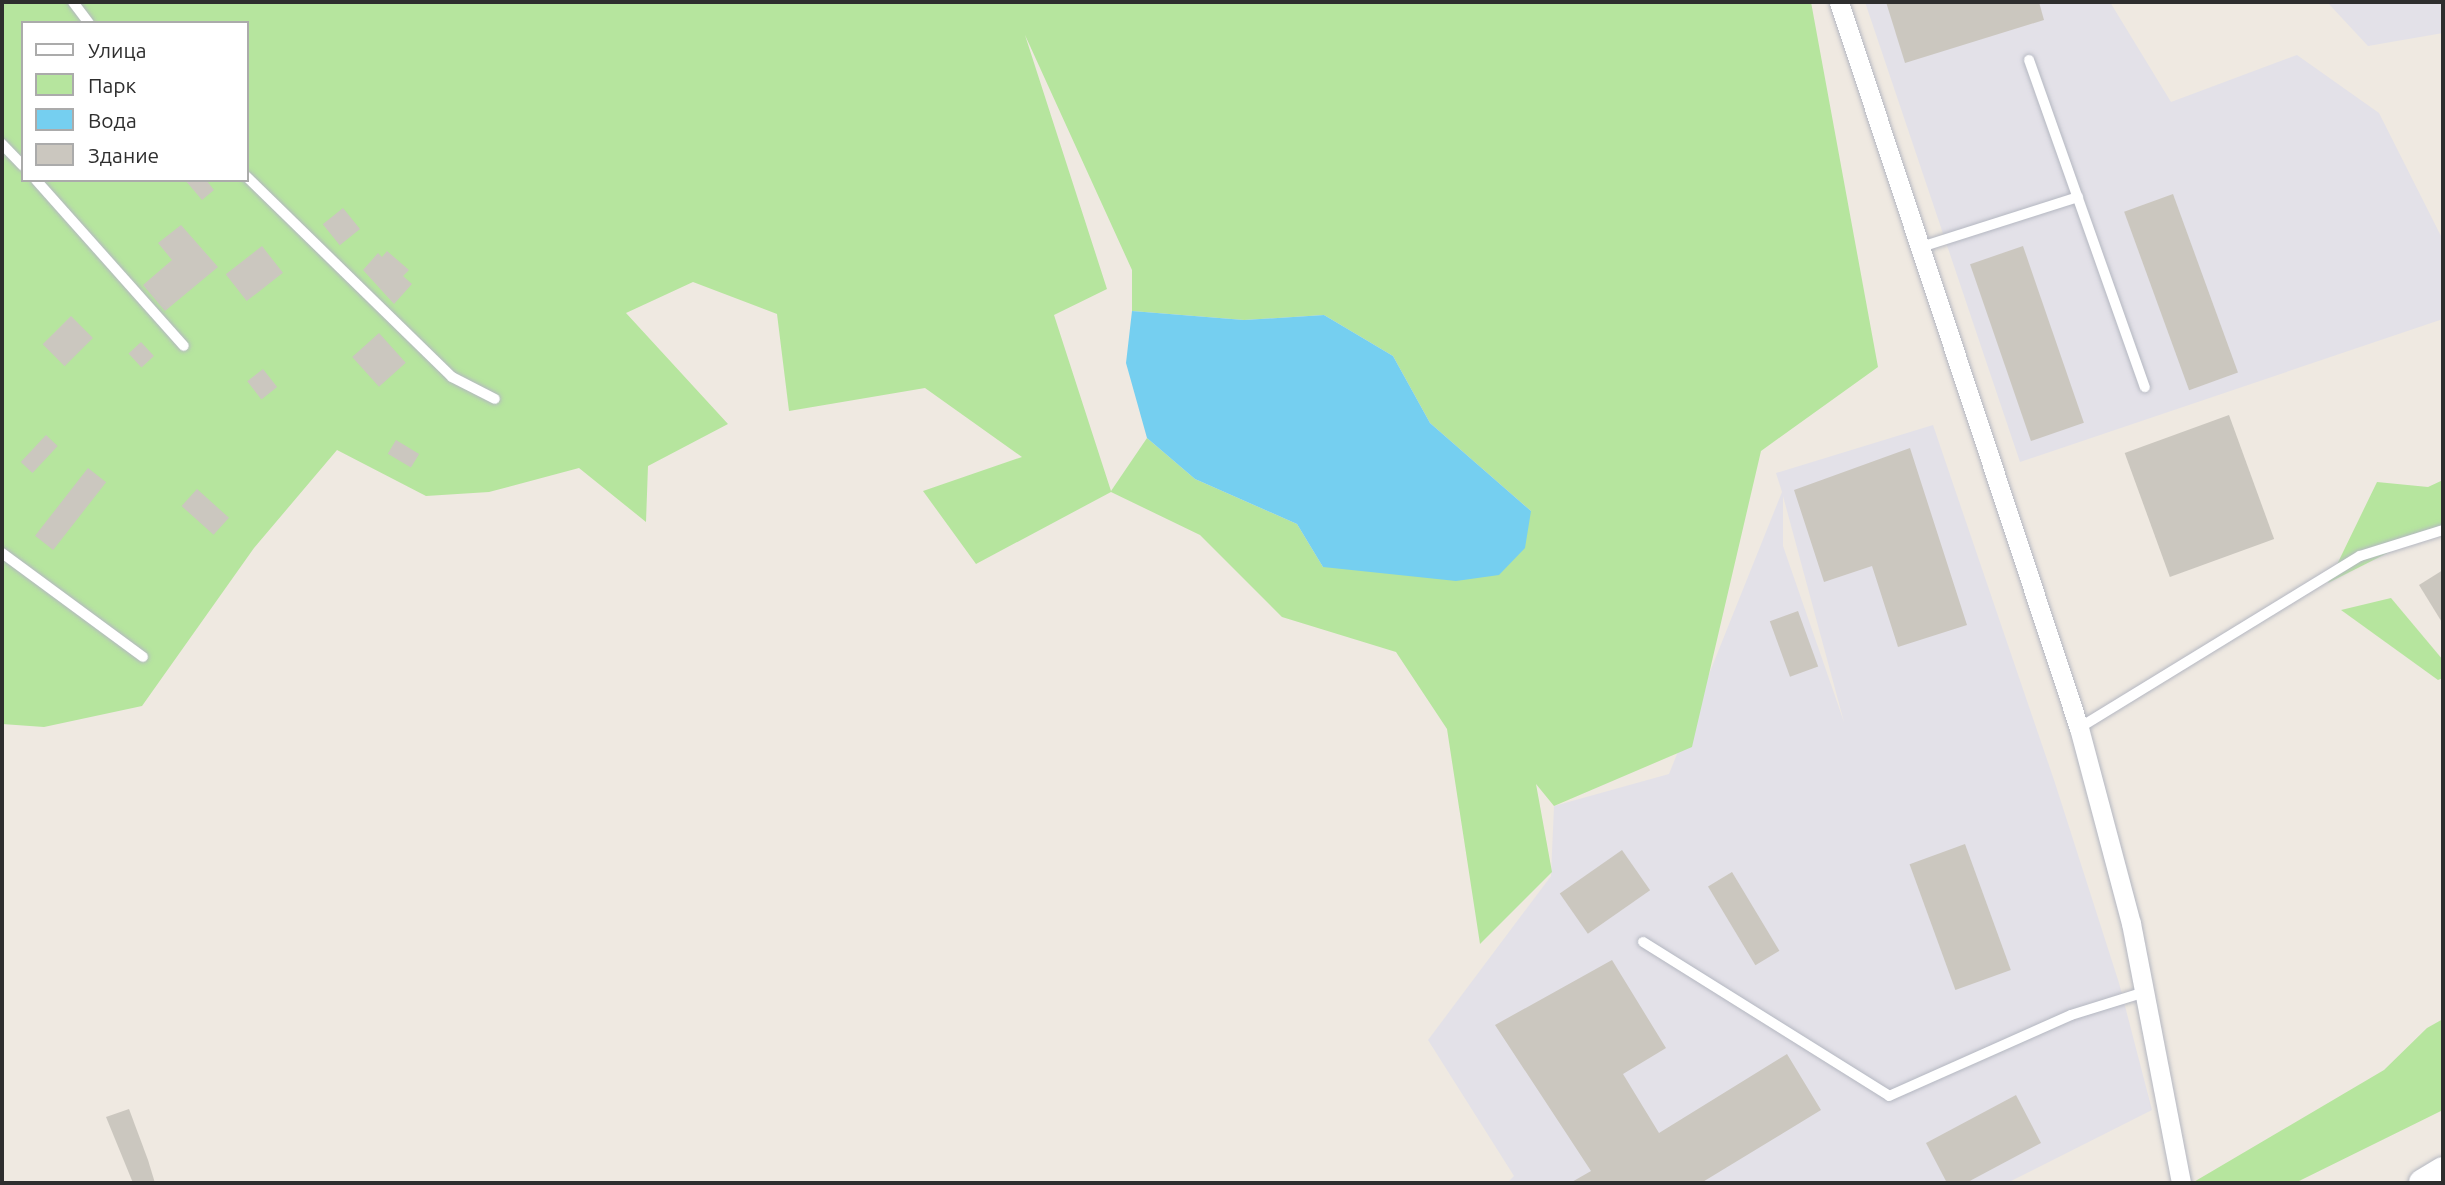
<!DOCTYPE html>
<html>
<head>
<meta charset="utf-8">
<style>
	body { margin:0 }
	#map { position:relative; width:2445px; height:1185px; overflow:hidden; background:#efe9e1; font-family:Ubuntu,sans-serif }
	div>[style] { position:absolute }
	.industrial>* { inset:0; background:#e3e1e8 }
	.green>* { inset:0; background:#b6e59e }
	.water>* { inset:0; background:#75cff0 }
	.building>* { inset:0; background:#cbc7bf; transform-origin:0 0 }
	.roads { filter:drop-shadow(0 0 2px #b4b7c1) drop-shadow(0 0 2px #b4b7c1) }
	.service>* { height:10px; margin:-5px; padding:0 5px; transform-origin:5px; border-radius:5px; background:#fff }
	.minor>* { height:19px; margin:-9.5px; padding:0 9.5px; transform-origin:9.5px; border-radius:9.5px; background:#fff }
	.secondary>* { height:28px; margin:-14px; padding:0 14px; transform-origin:14px; border-radius:14px; background:#fff }
	span { translate:-50% -50%; white-space:nowrap; text-align:center; line-height:1.15; -webkit-text-stroke:5px #fff; paint-order:stroke }
	.frame { position:absolute; inset:0; border:4px solid #2e2e2e; pointer-events:none }
	.legend { position:absolute; left:21px; top:21px; width:228px; height:161px; box-sizing:border-box; background:#fff; border:2px solid #ababab; margin:0; padding:9px 12px; list-style:none; font-size:21px; color:#2e2e2e }
	.legend li { display:flex; align-items:center; gap:14px; height:35px }
	.legend b { width:35px; border:2px solid #ababab }
</style>
</head>
<body>
<div id="map">
	<div class="industrial">
		<i style="clip-path:polygon(1865px 2px,2110px 2px,2171px 102px,2297px 55px,2379px 113px,2443px 240px,2443px 319px,2020px 462px)"></i>
		<i style="clip-path:polygon(2327px 2px,2443px 2px,2443px 33px,2368px 46px)"></i>
		<i style="clip-path:polygon(evenodd,1933px 425px,2055px 783px,2119px 983px,2152px 1110px,2007px 1183px,1507px 1183px,1514px 1176px,1428px 1040px,1551px 876px,1554px 806px,1669px 774px,1782px 492px,1776px 473px,1933px 425px,1783px 496px,1844px 722px,1783px 546px,1783px 496px)"></i>
	</div>
	<div class="green">
		<i style="clip-path:polygon(evenodd,2px 2px,1811px 2px,1878px 367px,1761px 451px,1692px 747px,1554px 806px,1536px 784px,1552px 872px,1480px 944px,1447px 729px,1396px 652px,1282px 617px,1200px 535px,1111px 492px,976px 564px,923px 491px,1022px 457px,925px 388px,789px 411px,777px 314px,693px 282px,626px 313px,728px 424px,648px 466px,646px 522px,579px 468px,489px 492px,426px 496px,337px 450px,254px 548px,142px 706px,44px 727px,2px 724px,2px 2px,23px 23px,247px 23px,247px 180px,23px 180px,23px 23px,2px 2px,1025px 35px,1132px 270px,1132px 311px,1244px 320px,1324px 315px,1393px 356px,1430px 423px,1531px 511px,1323px 567px,1297px 524px,1195px 479px,1147px 438px,1111px 491px,1054px 315px,1107px 289px,1025px 35px)"></i>
		<i style="clip-path:polygon(2443px 480px,2443px 525px,2328px 583px,2377px 482px,2428px 487px)"></i>
		<i style="clip-path:polygon(2391px 598px,2443px 660px,2443px 678px,2438px 680px,2341px 610px)"></i>
		<i style="clip-path:polygon(2443px 1019px,2443px 1110px,2295px 1183px,2192px 1183px,2384px 1070px,2427px 1028px)"></i>
	</div>
	<div class="water">
		<i style="clip-path:polygon(1132px 311px,1244px 320px,1324px 315px,1393px 356px,1430px 423px,1531px 511px,1525px 548px,1499px 575px,1456px 581px,1323px 567px,1297px 524px,1195px 479px,1147px 438px,1126px 363px)"></i>
	</div>
	<div class="building">
		<i style="clip-path:polygon(1886px 2px,2039px 2px,2044px 20px,1905px 63px)"></i>
		<i style="clip-path:polygon(185px 180px,206px 180px,214px 190px,202px 200px)"></i>
		<i style="left:2173px;top:194px;width:190px;height:52px;rotate:70deg"></i>
		<i style="left:343px;top:208px;width:27px;height:26px;rotate:51deg"></i>
		<i style="clip-path:polygon(181px 225px,218px 267px,165px 311px,143px 285px,172px 260px,158px 243px)"></i>
		<i style="left:262px;top:246px;width:34px;height:46px;rotate:52deg"></i>
		<i style="left:2023px;top:246px;width:187px;height:56px;rotate:71deg"></i>
		<i style="clip-path:polygon(387px 251px,409px 270px,403px 276px,412px 284px,394px 304px,363px 270px,378px 253px,382px 257px)"></i>
		<i style="left:71px;top:316px;width:31px;height:40px;rotate:45deg"></i>
		<i style="left:379px;top:333px;width:40px;height:36px;rotate:48deg"></i>
		<i style="left:141px;top:342px;width:19px;height:17px;rotate:47deg"></i>
		<i style="left:263px;top:369px;width:23px;height:20px;rotate:52deg"></i>
		<i style="left:2229px;top:415px;width:132px;height:111px;rotate:70deg"></i>
		<i style="left:46px;top:435px;width:16px;height:37px;rotate:43deg"></i>
		<i style="left:396px;top:440px;width:27px;height:16px;rotate:31deg"></i>
		<i style="clip-path:polygon(1910px 448px,1967px 625px,1898px 647px,1872px 566px,1824px 582px,1794px 490px)"></i>
		<i style="left:88px;top:468px;width:23px;height:86px;rotate:38deg"></i>
		<i style="left:197px;top:489px;width:43px;height:23px;rotate:42deg"></i>
		<i style="clip-path:polygon(2443px 570px,2443px 624px,2419px 585px)"></i>
		<i style="left:1798px;top:611px;width:59px;height:30px;rotate:70deg"></i>
		<i style="left:1965px;top:844px;width:134px;height:59px;rotate:70deg"></i>
		<i style="left:1622px;top:850px;width:49px;height:76px;rotate:55deg"></i>
		<i style="left:1732px;top:872px;width:92px;height:28px;rotate:59deg"></i>
		<i style="clip-path:polygon(1612px 960px,1666px 1048px,1623px 1074px,1659px 1133px,1787px 1054px,1821px 1110px,1701px 1183px,1570px 1183px,1591px 1171px,1495px 1025px)"></i>
		<i style="clip-path:polygon(2016px 1095px,2041px 1143px,1966px 1183px,1947px 1183px,1926px 1143px)"></i>
		<i style="clip-path:polygon(129px 1109px,148px 1160px,155px 1183px,133px 1183px,106px 1117px)"></i>
	</div>
	<div class="roads">
		<div class="service">
			<i style="left:73px;top:2px;width:26px;rotate:53deg"></i>
			<i style="left:2029px;top:60px;width:347px;rotate:70.5deg"></i>
			<i style="left:2px;top:144px;width:30px;rotate:46deg"></i>
			<i style="left:247px;top:177px;width:286px;rotate:44.3deg"></i>
			<i style="left:452px;top:377px;width:48px;rotate:27.1deg"></i>
			<i style="left:36px;top:180px;width:222px;rotate:48.3deg"></i>
			<i style="left:1918px;top:248px;width:168px;rotate:-17.7deg"></i>
			<i style="left:2px;top:553px;width:175px;rotate:36.4deg"></i>
			<i style="left:2079px;top:728px;width:329px;rotate:-31.5deg"></i>
			<i style="left:2360px;top:556px;width:87px;rotate:-17.4deg"></i>
			<i style="left:1643px;top:942px;width:290px;rotate:32deg"></i>
			<i style="left:1889px;top:1096px;width:199px;rotate:-24deg"></i>
			<i style="left:2071px;top:1015px;width:77px;rotate:-17.3deg"></i>
		</div>
		<div class="minor">
			<i style="left:1839px;top:2px;width:765px;rotate:71.71deg"></i>
			<i style="left:2079px;top:728px;width:202px;rotate:75.1deg"></i>
			<i style="left:2131px;top:923px;width:265px;rotate:79.1deg"></i>
		</div>
		<div class="secondary">
			<i style="left:2423px;top:1183px;width:23px;rotate:-31deg"></i>
		</div>
	</div>
	<div class="frame"></div>
	<ul class="legend">
	<li><b style="height:9px;background:#fff"></b>Улица</li>
	<li><b style="height:19px;background:#b6e59e"></b>Парк</li>
	<li><b style="height:19px;background:#75cff0"></b>Вода</li>
	<li><b style="height:19px;background:#cbc7bf"></b>Здание</li>
	</ul>
</div>
</body>
</html>
